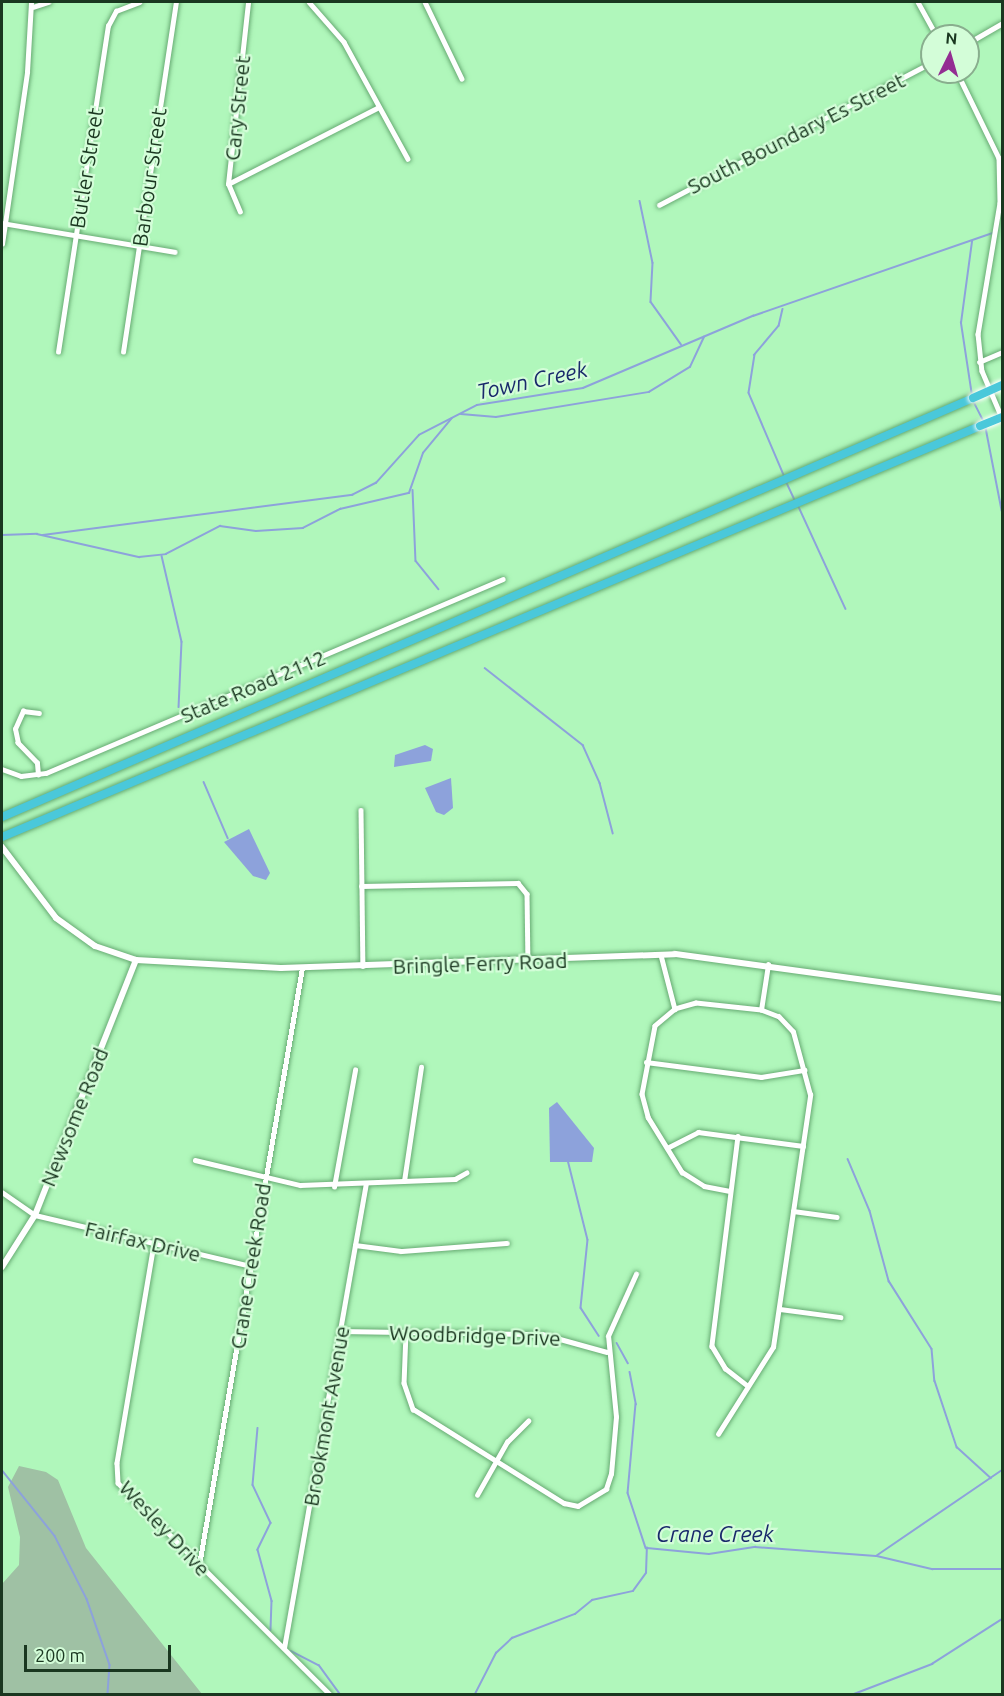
<!DOCTYPE html>
<html>
<head>
<meta charset="utf-8">
<style>
	body { margin:0 }
	#map { position:relative; width:1004px; height:1696px; overflow:hidden; background:#b0f7bb; font-family:Ubuntu,sans-serif }
	div>[style] { position:absolute }
	.green>* { inset:0; background:#9fc1a4 }
	.water>* { inset:0; background:#8da2db }
	.stream>* { height:1.5px; margin:-0.75px; padding:0 0.75px; transform-origin:0.75px; border-radius:0.75px; background:#8da2db }
	.roads { filter:drop-shadow(0 0 2px #67ab73) drop-shadow(0 0 2px #67ab73) }
	.minor>* { height:4.5px; margin:-2.25px; padding:0 2.25px; transform-origin:2.25px; border-radius:2.25px; background:#fff }
	.tertiary>* { height:6px; margin:-3px; padding:0 3px; transform-origin:3px; border-radius:3px; background:#fff }
	.motorway>* { height:8px; margin:-4px; padding:0 4px; transform-origin:4px; border-radius:4px; background:#4ac8da }
	.bridges { filter:drop-shadow(0 0 2px #fff) drop-shadow(0 0 2px #fff) }
	.motorway-bridge>* { height:8px; margin:-4px; padding:0 4px; transform-origin:4px; border-radius:4px; background:#4ac8da }
	span { translate:-50% -50%; white-space:nowrap; text-align:center; line-height:1.15; -webkit-text-stroke:4.5px #d3fdd8; paint-order:stroke }
	.street-label { font-size:21px; color:#1a3720 }
	.water-label { font-size:22px; color:#19296b; font-style:italic }
	.frame { position:absolute; inset:0; border:3px solid #1a3720; pointer-events:none }
	.north { position:absolute; left:920px; top:24px; width:60px; height:60px; box-sizing:border-box; background:#d3fdd8; border:2px solid #89ae8e; border-radius:50%; rotate:5deg; font-size:16px; font-weight:700; line-height:24px; text-align:center; color:#1a3720 }
	.north::after { content:''; display:block; margin:auto; width:21px; height:27px; background:#932d92; clip-path:polygon(50% 0,100% 100%,50% 72%,0 100%) }
	.scale { position:absolute; left:24px; top:1645px; width:147px; height:27px; box-sizing:border-box; border:3px solid #1a3720; border-top:0; padding-left:8px; font-size:18px; line-height:21px; white-space:nowrap; color:#1a3720; -webkit-text-stroke:4px #d3fdd8; paint-order:stroke }
</style>
</head>
<body>
<div id="map">
	<div class="green">
		<i style="clip-path:polygon(19px 1466px,46px 1472px,58px 1480px,86px 1548px,202px 1694px,2px 1694px,2px 1584px,19px 1565px,20px 1537px,8px 1487px)"></i>
	</div>
	<div class="water">
		<i style="clip-path:polygon(425px 745px,433px 749px,431px 761px,394px 767px,395px 755px)"></i>
		<i style="clip-path:polygon(451px 778px,453px 808px,444px 815px,436px 812px,425px 788px)"></i>
		<i style="clip-path:polygon(249px 829px,270px 873px,266px 880px,253px 876px,224px 842px)"></i>
		<i style="clip-path:polygon(557px 1102px,594px 1148px,592px 1162px,550px 1162px,549px 1108px)"></i>
	</div>
	<div class="stream">
		<i style="left:640px;top:201px;width:63px;rotate:78.2deg"></i>
		<i style="left:653px;top:263px;width:39px;rotate:93deg"></i>
		<i style="left:651px;top:302px;width:52px;rotate:54.5deg"></i>
		<i style="left:783px;top:309px;width:17px;rotate:103deg"></i>
		<i style="left:779px;top:326px;width:38px;rotate:130deg"></i>
		<i style="left:755px;top:355px;width:38px;rotate:99deg"></i>
		<i style="left:749px;top:393px;width:89px;rotate:66.9deg"></i>
		<i style="left:972px;top:396px;width:74px;rotate:-98.6deg"></i>
		<i style="left:961px;top:323px;width:82px;rotate:-82.3deg"></i>
		<i style="left:973px;top:400px;width:22px;rotate:63deg"></i>
		<i style="left:461px;top:414px;width:35px;rotate:5deg"></i>
		<i style="left:496px;top:417px;width:155px;rotate:-9.3deg"></i>
		<i style="left:649px;top:392px;width:48px;rotate:-31.4deg"></i>
		<i style="left:690px;top:367px;width:33px;rotate:-65deg"></i>
		<i style="left:986px;top:428px;width:84px;rotate:79deg"></i>
		<i style="left:787px;top:483px;width:19px;rotate:65deg"></i>
		<i style="left:413px;top:490px;width:71px;rotate:87.6deg"></i>
		<i style="left:416px;top:561px;width:36px;rotate:51deg"></i>
		<i style="left:799px;top:507px;width:112px;rotate:65.3deg"></i>
		<i style="left:2px;top:535px;width:35px;rotate:-2deg"></i>
		<i style="left:37px;top:534px;width:105px;rotate:12.7deg"></i>
		<i style="left:139px;top:557px;width:27px;rotate:-6deg"></i>
		<i style="left:166px;top:554px;width:61px;rotate:-27.4deg"></i>
		<i style="left:220px;top:526px;width:36px;rotate:8deg"></i>
		<i style="left:256px;top:531px;width:47px;rotate:-3.7deg"></i>
		<i style="left:303px;top:528px;width:42px;rotate:-27.2deg"></i>
		<i style="left:340px;top:509px;width:71px;rotate:-13.1deg"></i>
		<i style="left:409px;top:493px;width:42px;rotate:-70.7deg"></i>
		<i style="left:423px;top:453px;width:45px;rotate:-50.4deg"></i>
		<i style="left:43px;top:535px;width:312px;rotate:-7.4deg"></i>
		<i style="left:352px;top:495px;width:27px;rotate:-27deg"></i>
		<i style="left:376px;top:483px;width:64px;rotate:-48.1deg"></i>
		<i style="left:419px;top:435px;width:65px;rotate:-27.3deg"></i>
		<i style="left:477px;top:405px;width:107px;rotate:-9.1deg"></i>
		<i style="left:583px;top:388px;width:185px;rotate:-23deg"></i>
		<i style="left:753px;top:316px;width:254px;rotate:-19.1deg"></i>
		<i style="left:162px;top:556px;width:88px;rotate:76.9deg"></i>
		<i style="left:182px;top:642px;width:65px;rotate:92.6deg"></i>
		<i style="left:485px;top:668px;width:125px;rotate:38.2deg"></i>
		<i style="left:583px;top:745px;width:42px;rotate:65.9deg"></i>
		<i style="left:600px;top:783px;width:52px;rotate:75.4deg"></i>
		<i style="left:204px;top:782px;width:61px;rotate:66.8deg"></i>
		<i style="left:848px;top:1159px;width:56px;rotate:67.1deg"></i>
		<i style="left:870px;top:1211px;width:73px;rotate:74.8deg"></i>
		<i style="left:889px;top:1281px;width:80px;rotate:57.7deg"></i>
		<i style="left:932px;top:1349px;width:32px;rotate:85deg"></i>
		<i style="left:935px;top:1381px;width:70px;rotate:71.6deg"></i>
		<i style="left:957px;top:1447px;width:46px;rotate:42.4deg"></i>
		<i style="left:568px;top:1160px;width:82px;rotate:76deg"></i>
		<i style="left:588px;top:1240px;width:68px;rotate:95.9deg"></i>
		<i style="left:581px;top:1308px;width:33px;rotate:57deg"></i>
		<i style="left:617px;top:1343px;width:23px;rotate:61deg"></i>
		<i style="left:630px;top:1372px;width:33px;rotate:79deg"></i>
		<i style="left:636px;top:1404px;width:89px;rotate:95.1deg"></i>
		<i style="left:628px;top:1493px;width:58px;rotate:71.9deg"></i>
		<i style="left:258px;top:1428px;width:57px;rotate:95deg"></i>
		<i style="left:253px;top:1485px;width:42px;rotate:64.7deg"></i>
		<i style="left:271px;top:1523px;width:30px;rotate:116deg"></i>
		<i style="left:258px;top:1550px;width:53px;rotate:74.6deg"></i>
		<i style="left:272px;top:1601px;width:29px;rotate:92deg"></i>
		<i style="left:2px;top:1470px;width:85px;rotate:51.2deg"></i>
		<i style="left:55px;top:1536px;width:71px;rotate:63.1deg"></i>
		<i style="left:87px;top:1599px;width:70px;rotate:70.8deg"></i>
		<i style="left:110px;top:1665px;width:29px;rotate:94deg"></i>
		<i style="left:877px;top:1556px;width:57px;rotate:13.3deg"></i>
		<i style="left:932px;top:1569px;width:70px"></i>
		<i style="left:291px;top:1651px;width:31px;rotate:27deg"></i>
		<i style="left:319px;top:1665px;width:36px;rotate:54deg"></i>
		<i style="left:475px;top:1694px;width:46px;rotate:-62.9deg"></i>
		<i style="left:496px;top:1653px;width:22px;rotate:-43deg"></i>
		<i style="left:512px;top:1638px;width:67px;rotate:-20.9deg"></i>
		<i style="left:575px;top:1614px;width:22px;rotate:-39deg"></i>
		<i style="left:592px;top:1600px;width:42px;rotate:-12.4deg"></i>
		<i style="left:633px;top:1591px;width:22px;rotate:-54deg"></i>
		<i style="left:646px;top:1573px;width:25px;rotate:-88deg"></i>
		<i style="left:647px;top:1548px;width:62px;rotate:5.5deg"></i>
		<i style="left:709px;top:1554px;width:47px;rotate:-8.7deg"></i>
		<i style="left:755px;top:1547px;width:121px;rotate:4.3deg"></i>
		<i style="left:876px;top:1556px;width:153px;rotate:-34.3deg"></i>
		<i style="left:854px;top:1694px;width:84px;rotate:-21deg"></i>
		<i style="left:932px;top:1664px;width:83px;rotate:-32.7deg"></i>
	</div>
	<div class="roads">
		<div class="minor">
			<i style="left:309px;top:2px;width:53px;rotate:48.8deg"></i>
			<i style="left:344px;top:42px;width:133px;rotate:61.3deg"></i>
			<i style="left:425px;top:2px;width:85px;rotate:64.3deg"></i>
			<i style="left:918px;top:2px;width:39px;rotate:61deg"></i>
			<i style="left:33px;top:7px;width:16px;rotate:-18deg"></i>
			<i style="left:968px;top:43px;width:39px;rotate:-30deg"></i>
			<i style="left:957px;top:72px;width:96px;rotate:64deg"></i>
			<i style="left:999px;top:158px;width:45px;rotate:88.7deg"></i>
			<i style="left:1000px;top:203px;width:133px;rotate:99.5deg"></i>
			<i style="left:978px;top:334px;width:37px;rotate:84deg"></i>
			<i style="left:982px;top:371px;width:51px;rotate:66.9deg"></i>
			<i style="left:228px;top:184px;width:169px;rotate:-27deg"></i>
			<i style="left:659px;top:205px;width:308px;rotate:-27.6deg"></i>
			<i style="left:240px;top:212px;width:30px;rotate:-113deg"></i>
			<i style="left:228px;top:184px;width:183px;rotate:-83.7deg"></i>
			<i style="left:2px;top:223px;width:175px;rotate:9.5deg"></i>
			<i style="left:2px;top:244px;width:174px;rotate:-81.7deg"></i>
			<i style="left:27px;top:72px;width:70px;rotate:-86.7deg"></i>
			<i style="left:58px;top:352px;width:330px;rotate:-81.3deg"></i>
			<i style="left:108px;top:26px;width:17px;rotate:-62deg"></i>
			<i style="left:116px;top:11px;width:25px;rotate:-21deg"></i>
			<i style="left:123px;top:352px;width:354px;rotate:-81.4deg"></i>
			<i style="left:979px;top:362px;width:25px;rotate:-23deg"></i>
			<i style="left:2px;top:769px;width:20px;rotate:20deg"></i>
			<i style="left:21px;top:776px;width:25px;rotate:-7deg"></i>
			<i style="left:46px;top:773px;width:496px;rotate:-23deg"></i>
			<i style="left:38px;top:775px;width:12px;rotate:-95deg"></i>
			<i style="left:37px;top:763px;width:28px;rotate:-134deg"></i>
			<i style="left:18px;top:743px;width:14px;rotate:-102deg"></i>
			<i style="left:15px;top:729px;width:20px;rotate:-66deg"></i>
			<i style="left:23px;top:711px;width:16px;rotate:7deg"></i>
			<i style="left:361px;top:810px;width:156px;rotate:89.3deg"></i>
			<i style="left:361px;top:886px;width:157px;rotate:-1.1deg"></i>
			<i style="left:518px;top:883px;width:14px;rotate:51deg"></i>
			<i style="left:527px;top:894px;width:68px;rotate:89.2deg"></i>
			<i style="left:661px;top:955px;width:56px;rotate:75.5deg"></i>
			<i style="left:761px;top:1010px;width:46px;rotate:-81.2deg"></i>
			<i style="left:646px;top:1062px;width:116px;rotate:7.4deg"></i>
			<i style="left:761px;top:1077px;width:44px;rotate:-9.2deg"></i>
			<i style="left:738px;top:1136px;width:212px;rotate:97.1deg"></i>
			<i style="left:712px;top:1346px;width:26px;rotate:59deg"></i>
			<i style="left:725px;top:1368px;width:29px;rotate:38deg"></i>
			<i style="left:667px;top:1148px;width:35px;rotate:-27deg"></i>
			<i style="left:698px;top:1132px;width:106px;rotate:7.6deg"></i>
			<i style="left:195px;top:1160px;width:108px;rotate:13.4deg"></i>
			<i style="left:300px;top:1185px;width:155px;rotate:-2.2deg"></i>
			<i style="left:455px;top:1179px;width:13px;rotate:-29deg"></i>
			<i style="left:404px;top:1181px;width:115px;rotate:-81.5deg"></i>
			<i style="left:334px;top:1187px;width:119px;rotate:-79.8deg"></i>
			<i style="left:2px;top:1192px;width:40px;rotate:34.9deg"></i>
			<i style="left:35px;top:1215px;width:222px;rotate:13.3deg"></i>
			<i style="left:793px;top:1211px;width:44px;rotate:7.8deg"></i>
			<i style="left:154px;top:1244px;width:222px;rotate:99.6deg"></i>
			<i style="left:117px;top:1463px;width:20px;rotate:87deg"></i>
			<i style="left:118px;top:1483px;width:299px;rotate:44.9deg"></i>
			<i style="left:355px;top:1245px;width:46px;rotate:7.4deg"></i>
			<i style="left:401px;top:1251px;width:106px;rotate:-4.3deg"></i>
			<i style="left:780px;top:1309px;width:61px;rotate:7.6deg"></i>
			<i style="left:340px;top:1331px;width:202px;rotate:0.9deg"></i>
			<i style="left:542px;top:1334px;width:67px;rotate:15.5deg"></i>
			<i style="left:406px;top:1332px;width:51px;rotate:92.2deg"></i>
			<i style="left:404px;top:1383px;width:28px;rotate:71deg"></i>
			<i style="left:413px;top:1409px;width:178px;rotate:31.9deg"></i>
			<i style="left:564px;top:1503px;width:14px;rotate:12deg"></i>
			<i style="left:578px;top:1506px;width:33px;rotate:-31deg"></i>
			<i style="left:606px;top:1489px;width:16px;rotate:-72deg"></i>
			<i style="left:611px;top:1474px;width:57px;rotate:-85deg"></i>
			<i style="left:616px;top:1417px;width:81px;rotate:-95.6deg"></i>
			<i style="left:608px;top:1336px;width:68px;rotate:-65.7deg"></i>
			<i style="left:718px;top:1434px;width:103px;rotate:-57.7deg"></i>
			<i style="left:773px;top:1347px;width:255px;rotate:-81.6deg"></i>
			<i style="left:810px;top:1095px;width:65px;rotate:-105.1deg"></i>
			<i style="left:793px;top:1032px;width:21px;rotate:-133deg"></i>
			<i style="left:779px;top:1017px;width:19px;rotate:-159deg"></i>
			<i style="left:761px;top:1010px;width:65px;rotate:-173.9deg"></i>
			<i style="left:696px;top:1003px;width:22px;rotate:164deg"></i>
			<i style="left:675px;top:1009px;width:26px;rotate:140deg"></i>
			<i style="left:655px;top:1026px;width:69px;rotate:100.8deg"></i>
			<i style="left:642px;top:1094px;width:24px;rotate:75deg"></i>
			<i style="left:648px;top:1117px;width:65px;rotate:58.3deg"></i>
			<i style="left:682px;top:1172px;width:26px;rotate:32deg"></i>
			<i style="left:704px;top:1186px;width:26px;rotate:11deg"></i>
			<i style="left:477px;top:1495px;width:61px;rotate:-60.5deg"></i>
			<i style="left:507px;top:1442px;width:30px;rotate:-45deg"></i>
			<i style="left:199px;top:1565px;width:606px;rotate:-80.21deg"></i>
			<i style="left:284px;top:1648px;width:471px;rotate:-80deg"></i>
		</div>
		<div class="tertiary">
			<i style="left:2px;top:847px;width:89px;rotate:52.7deg"></i>
			<i style="left:56px;top:918px;width:48px;rotate:35.7deg"></i>
			<i style="left:95px;top:946px;width:43px;rotate:18.9deg"></i>
			<i style="left:136px;top:960px;width:145px;rotate:3.2deg"></i>
			<i style="left:281px;top:968px;width:394px;rotate:-2deg"></i>
			<i style="left:675px;top:954px;width:330px;rotate:7.8deg"></i>
			<i style="left:2px;top:1267px;width:62px;rotate:-57.6deg"></i>
			<i style="left:35px;top:1215px;width:274px;rotate:-68.4deg"></i>
		</div>
		<div class="motorway">
			<i style="left:2px;top:817px;width:1058px;rotate:-23.34deg"></i>
			<i style="left:2px;top:837px;width:1061px;rotate:-22.79deg"></i>
		</div>
	</div>
	<div class="bridges">
		<div class="motorway-bridge">
			<i style="left:973px;top:398px;width:32px;rotate:-24deg"></i>
			<i style="left:980px;top:426px;width:24px;rotate:-22deg"></i>
		</div>
	</div>
	<div class="street-label">
		<span style="left:237px;top:108px;rotate:-84deg">Cary Street</span>
		<span style="left:796px;top:133px;rotate:-27deg">South Boundary Es Street</span>
		<span style="left:86px;top:168px;rotate:-81deg">Butler Street</span>
		<span style="left:149px;top:177px;rotate:-82deg">Barbour Street</span>
		<span style="left:253px;top:686px;rotate:-23deg">State Road 2112</span>
		<span style="left:480px;top:963px;rotate:-2deg">Bringle Ferry Road</span>
		<span style="left:74px;top:1117px;rotate:-68deg">Newsome Road</span>
		<span style="left:143px;top:1241px;rotate:13deg">Fairfax Drive</span>
		<span style="left:250px;top:1266px;rotate:-81deg">Crane Creek Road</span>
		<span style="left:475px;top:1335px;rotate:2deg">Woodbridge Drive</span>
		<span style="left:326px;top:1416px;rotate:-80deg">Brookmont Avenue</span>
		<span style="left:165px;top:1528px;rotate:47deg">Wesley Drive</span>
	</div>
	<div class="water-label">
		<span style="left:532px;top:380px;rotate:-12deg">Town Creek</span>
		<span style="left:715px;top:1534px">Crane Creek</span>
	</div>
	<div class="frame"></div>
	<div class="north">N</div>
	<div class="scale">200 m</div>
</div>
</body>
</html>
